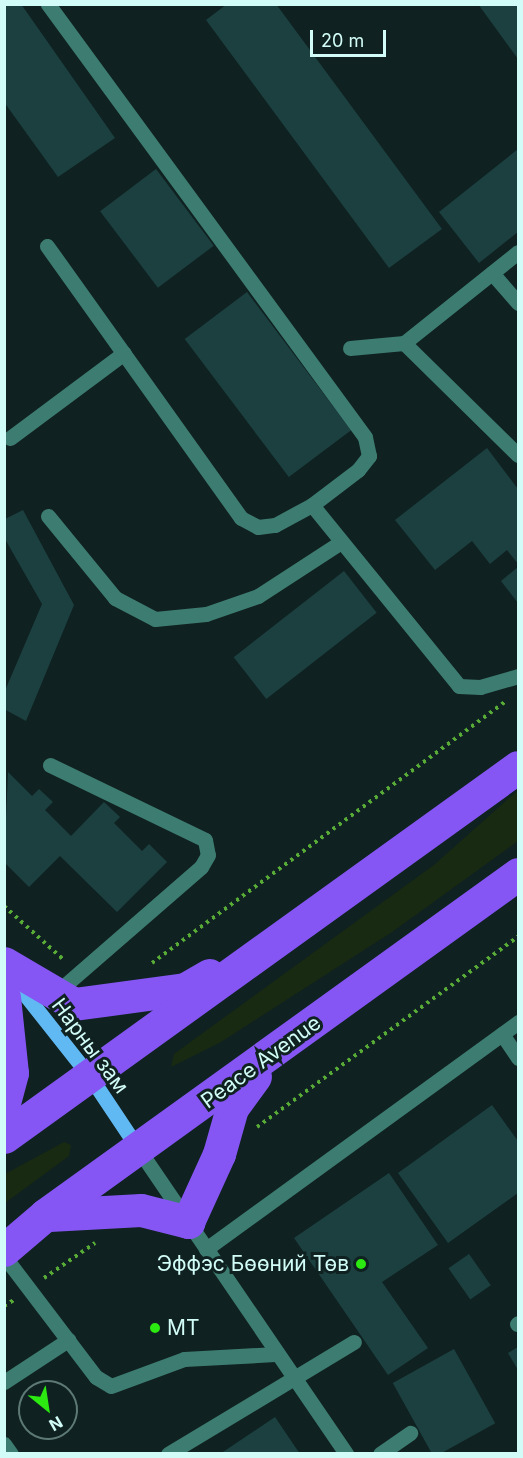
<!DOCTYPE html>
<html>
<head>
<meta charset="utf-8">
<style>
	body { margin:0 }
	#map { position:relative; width:523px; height:1458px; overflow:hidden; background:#0f2120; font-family:Inter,sans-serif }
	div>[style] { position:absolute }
	.green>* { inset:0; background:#192a12 }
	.building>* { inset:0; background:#1c4040; transform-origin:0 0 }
	.path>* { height:4px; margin-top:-2px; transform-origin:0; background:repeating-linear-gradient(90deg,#58ab37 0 3px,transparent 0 7.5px) }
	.minor>* { height:15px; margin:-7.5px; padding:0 7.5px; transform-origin:7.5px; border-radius:7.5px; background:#3d7c71 }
	.major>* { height:15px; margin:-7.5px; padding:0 7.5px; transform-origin:7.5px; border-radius:7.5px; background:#61b9f3 }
	.highway>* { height:33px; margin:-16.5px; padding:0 16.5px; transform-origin:16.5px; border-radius:16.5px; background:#8556f3 }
	.dots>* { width:16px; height:16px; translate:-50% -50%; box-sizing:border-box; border:3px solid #0f2120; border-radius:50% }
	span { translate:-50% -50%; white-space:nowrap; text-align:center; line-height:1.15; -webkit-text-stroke:6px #0f2120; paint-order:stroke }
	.street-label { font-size:21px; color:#d2fcf7 }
	.poi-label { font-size:21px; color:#d2fcf7 }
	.right { translate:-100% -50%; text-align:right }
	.left { translate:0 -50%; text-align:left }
	.frame { position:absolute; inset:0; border:6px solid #d2fcf7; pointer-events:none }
	.north { position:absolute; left:18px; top:1380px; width:60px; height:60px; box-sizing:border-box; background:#0f2120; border:2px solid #5d7976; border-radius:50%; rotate:150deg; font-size:16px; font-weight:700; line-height:24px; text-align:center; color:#d2fcf7 }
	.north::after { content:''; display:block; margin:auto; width:21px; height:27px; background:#2ce911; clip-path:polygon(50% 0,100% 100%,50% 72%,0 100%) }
	.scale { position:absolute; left:310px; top:30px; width:76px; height:27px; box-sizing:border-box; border:3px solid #d2fcf7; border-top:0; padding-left:8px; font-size:18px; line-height:21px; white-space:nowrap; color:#d2fcf7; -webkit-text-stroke:4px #0f2120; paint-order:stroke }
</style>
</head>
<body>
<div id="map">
	<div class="green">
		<i style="clip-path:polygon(518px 790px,518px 841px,392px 932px,221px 1042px,171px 1067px,174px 1054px,434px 865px)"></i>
		<i style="clip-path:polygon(64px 1142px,71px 1145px,69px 1156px,5px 1203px,5px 1174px)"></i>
	</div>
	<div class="building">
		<i style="clip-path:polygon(4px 4px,21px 4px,115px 138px,58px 177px,4px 102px)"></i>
		<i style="clip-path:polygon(227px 4px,276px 4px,442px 229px,389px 268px,206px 20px)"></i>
		<i style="clip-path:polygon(478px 4px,518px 4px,518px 59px)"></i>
		<i style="clip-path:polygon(518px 149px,518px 232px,479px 263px,439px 212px)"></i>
		<i style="left:156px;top:169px;width:96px;height:70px;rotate:53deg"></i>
		<i style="left:247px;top:292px;width:173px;height:78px;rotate:53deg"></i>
		<i style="clip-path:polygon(487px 448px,518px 489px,518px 564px,507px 550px,490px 564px,472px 541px,435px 570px,395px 520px)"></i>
		<i style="clip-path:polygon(23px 510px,74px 605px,26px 721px,4px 709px,4px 693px,42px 604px,5px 539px,5px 519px)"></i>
		<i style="clip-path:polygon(518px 567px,518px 603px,501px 581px)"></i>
		<i style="left:344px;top:571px;width:53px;height:140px;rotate:52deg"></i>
		<i style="clip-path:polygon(8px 772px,32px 796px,39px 789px,53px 802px,45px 810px,71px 836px,104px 802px,120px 817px,114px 823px,142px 851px,149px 844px,167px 862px,117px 912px,60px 856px,29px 887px,4px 862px)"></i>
		<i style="clip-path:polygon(492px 1105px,518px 1141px,518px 1193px,448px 1243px,398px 1173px)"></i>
		<i style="clip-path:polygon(389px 1173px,438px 1245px,382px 1282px,428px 1348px,388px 1375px,294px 1238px)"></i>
		<i style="left:469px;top:1254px;width:38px;height:25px;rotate:55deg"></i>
		<i style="clip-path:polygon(518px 1347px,518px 1370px,508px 1353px)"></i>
		<i style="left:454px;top:1349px;width:85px;height:70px;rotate:61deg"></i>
		<i style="clip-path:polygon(275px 1417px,300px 1454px,220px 1454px)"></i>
	</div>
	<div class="path">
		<i style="left:4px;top:906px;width:81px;rotate:42deg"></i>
		<i style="left:152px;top:963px;width:439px;rotate:-36.5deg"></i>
		<i style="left:257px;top:1127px;width:323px;rotate:-36.1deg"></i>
		<i style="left:44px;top:1278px;width:62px;rotate:-34.5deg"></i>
		<i style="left:4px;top:1306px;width:12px;rotate:-31deg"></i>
	</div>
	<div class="minor">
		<i style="left:47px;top:246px;width:334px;rotate:54.5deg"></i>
		<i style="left:241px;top:518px;width:19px;rotate:28deg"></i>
		<i style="left:258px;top:527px;width:17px;rotate:-7deg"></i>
		<i style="left:275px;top:525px;width:42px;rotate:-28.4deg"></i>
		<i style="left:312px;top:505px;width:58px;rotate:-37.3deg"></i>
		<i style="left:358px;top:470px;width:18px;rotate:-52deg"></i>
		<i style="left:369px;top:456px;width:19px;rotate:-102deg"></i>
		<i style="left:365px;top:437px;width:537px;rotate:-126.21deg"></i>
		<i style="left:492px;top:273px;width:40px;rotate:49deg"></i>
		<i style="left:404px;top:343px;width:146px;rotate:-38.6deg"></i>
		<i style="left:350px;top:348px;width:54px;rotate:-5.3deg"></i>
		<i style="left:404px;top:343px;width:160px;rotate:44.5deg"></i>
		<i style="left:10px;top:438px;width:142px;rotate:-36.7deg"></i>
		<i style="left:312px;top:505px;width:233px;rotate:50.9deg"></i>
		<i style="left:459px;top:686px;width:21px;rotate:3deg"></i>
		<i style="left:480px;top:687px;width:40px;rotate:-16deg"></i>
		<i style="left:48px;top:516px;width:106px;rotate:50.7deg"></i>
		<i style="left:115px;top:598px;width:45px;rotate:27.7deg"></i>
		<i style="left:155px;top:619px;width:51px;rotate:-5.6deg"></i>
		<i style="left:206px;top:614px;width:55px;rotate:-19.1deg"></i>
		<i style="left:258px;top:596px;width:99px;rotate:-33deg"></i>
		<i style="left:50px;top:765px;width:172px;rotate:25.8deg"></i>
		<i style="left:205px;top:840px;width:15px;rotate:79deg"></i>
		<i style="left:208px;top:855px;width:14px;rotate:120deg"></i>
		<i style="left:201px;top:867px;width:192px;rotate:139deg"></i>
		<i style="left:502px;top:1034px;width:29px;rotate:56deg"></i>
		<i style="left:139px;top:1150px;width:368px;rotate:55.7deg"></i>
		<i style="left:206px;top:1249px;width:386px;rotate:-36deg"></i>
		<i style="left:4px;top:1256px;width:152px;rotate:52.8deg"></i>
		<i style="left:96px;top:1377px;width:17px;rotate:31deg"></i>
		<i style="left:111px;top:1386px;width:78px;rotate:-20.3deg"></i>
		<i style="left:184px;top:1359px;width:91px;rotate:-3.1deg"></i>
		<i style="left:517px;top:1324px;width:1px;rotate:-45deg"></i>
		<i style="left:4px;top:1382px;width:77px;rotate:-33.3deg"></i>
		<i style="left:4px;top:1444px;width:12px;rotate:55deg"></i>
		<i style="left:168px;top:1454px;width:217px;rotate:-31.1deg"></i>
		<i style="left:380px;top:1454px;width:37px;rotate:-35deg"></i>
	</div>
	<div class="major">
		<i style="left:12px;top:978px;width:127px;rotate:51.7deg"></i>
		<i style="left:91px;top:1078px;width:87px;rotate:56.3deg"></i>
	</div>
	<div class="highway">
		<i style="left:4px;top:963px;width:81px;rotate:30.4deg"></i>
		<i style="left:74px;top:1004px;width:112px;rotate:-7.7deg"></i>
		<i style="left:185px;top:989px;width:28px;rotate:-30deg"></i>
		<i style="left:4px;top:997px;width:76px;rotate:84deg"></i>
		<i style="left:12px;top:1073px;width:31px;rotate:105deg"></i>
		<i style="left:4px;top:1137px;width:633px;rotate:-35.75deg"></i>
		<i style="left:49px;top:1215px;width:92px;rotate:-3.1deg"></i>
		<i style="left:141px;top:1210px;width:49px;rotate:14.3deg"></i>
		<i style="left:188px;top:1222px;width:75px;rotate:-65.5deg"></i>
		<i style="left:219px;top:1154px;width:48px;rotate:-74.2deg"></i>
		<i style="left:232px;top:1108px;width:39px;rotate:-54deg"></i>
		<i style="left:4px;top:1250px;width:54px;rotate:-40.5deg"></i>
		<i style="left:45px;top:1215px;width:583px;rotate:-35.79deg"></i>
	</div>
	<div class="dots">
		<i style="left:361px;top:1264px;background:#2ce911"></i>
		<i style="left:155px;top:1328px;background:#2ce911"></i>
	</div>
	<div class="street-label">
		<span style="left:90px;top:1046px;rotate:53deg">Нарны зам</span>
		<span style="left:261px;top:1062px;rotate:-36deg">Peace Avenue</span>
	</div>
	<div class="poi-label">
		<span class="right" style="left:349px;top:1264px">Эффэс Бөөний Төв</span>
		<span class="left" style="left:167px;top:1328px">МТ</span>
	</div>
	<div class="frame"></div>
	<div class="north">N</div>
	<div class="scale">20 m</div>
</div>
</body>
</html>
